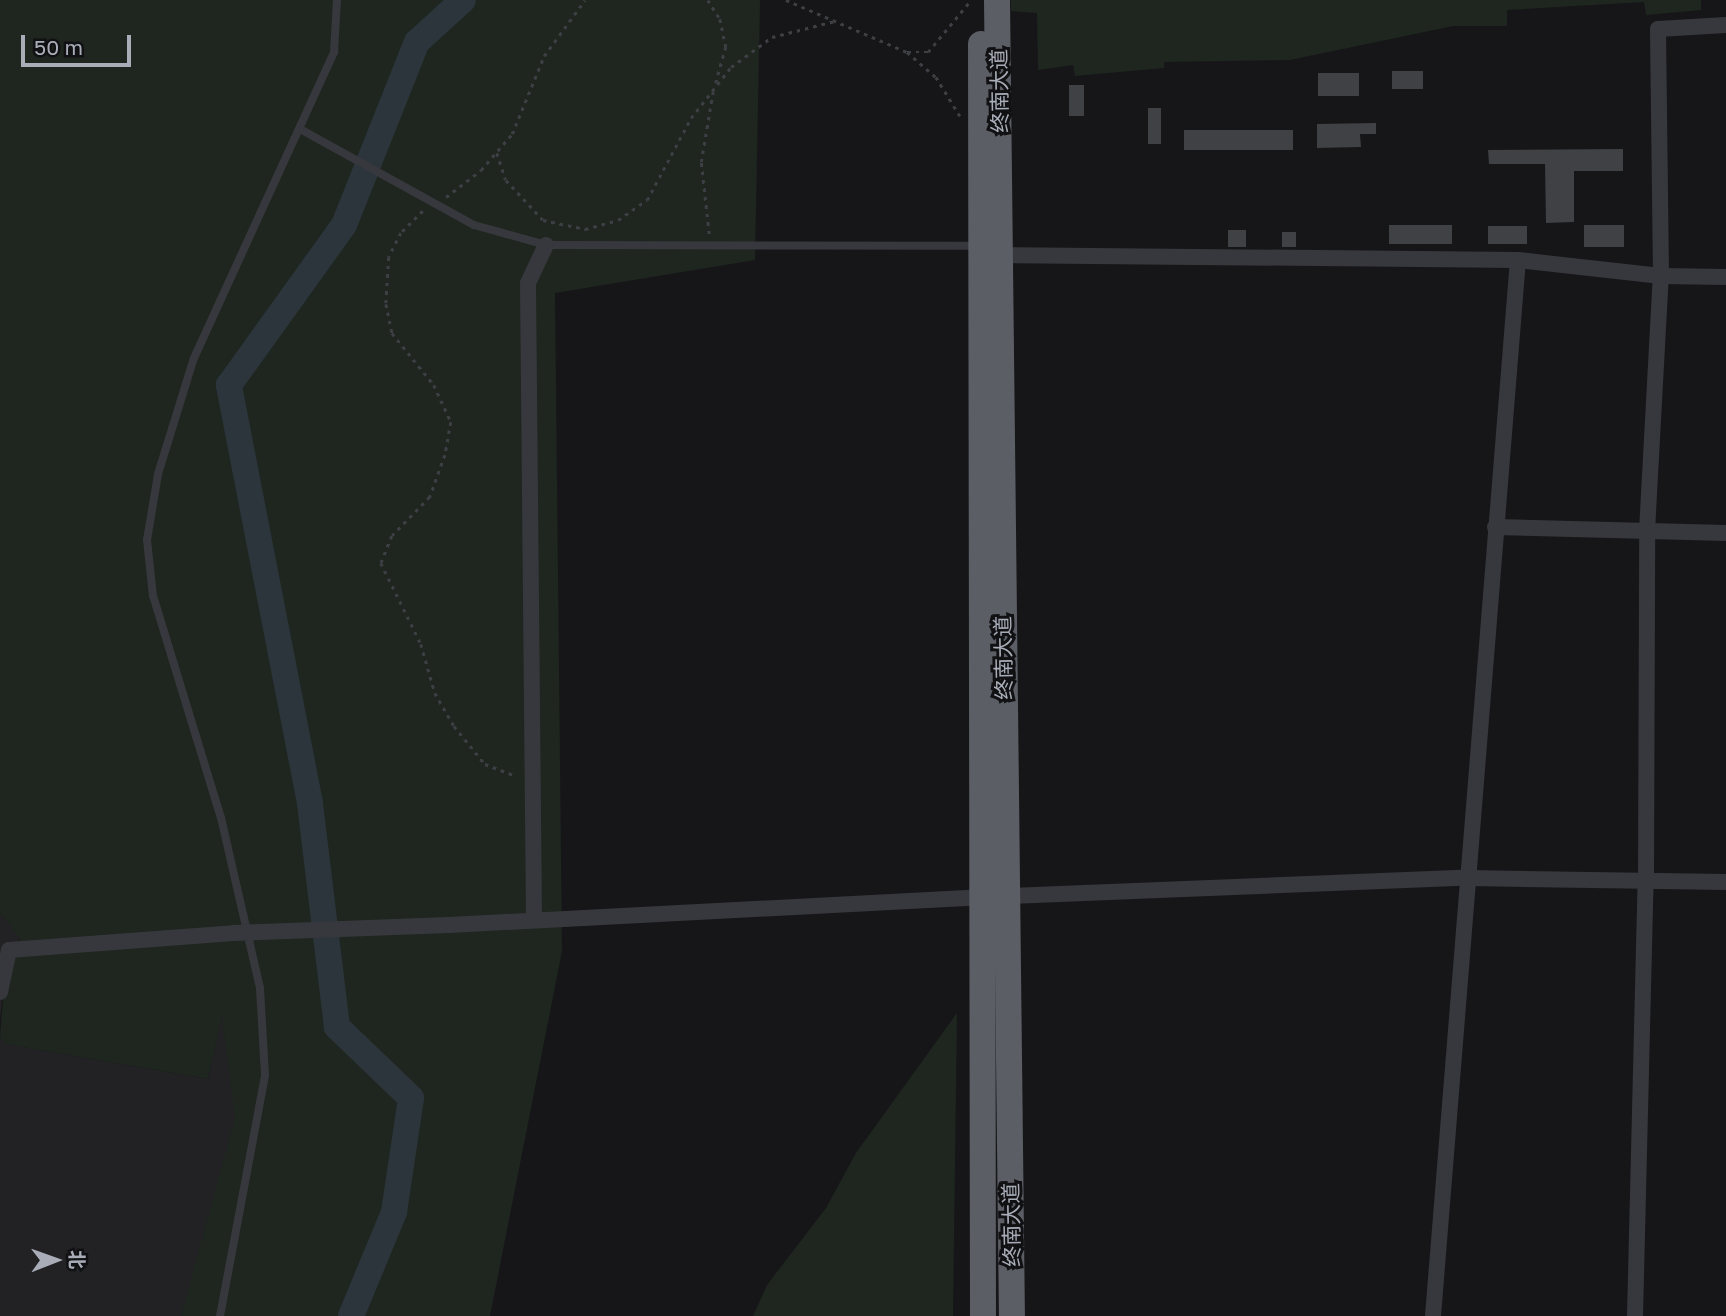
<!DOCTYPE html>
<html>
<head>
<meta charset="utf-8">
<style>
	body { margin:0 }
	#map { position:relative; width:1726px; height:1316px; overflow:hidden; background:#161618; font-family:"Golos Text","Noto Sans SC",sans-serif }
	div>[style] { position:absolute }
	.built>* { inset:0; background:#222225 }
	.green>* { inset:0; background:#1e261f }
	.river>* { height:26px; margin:-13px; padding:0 13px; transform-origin:13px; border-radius:13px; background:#2c353c }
	.building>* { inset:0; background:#404145; transform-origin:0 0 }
	.path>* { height:2.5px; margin-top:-1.25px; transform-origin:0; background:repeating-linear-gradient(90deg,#3d3f44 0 3.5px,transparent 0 8.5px) }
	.service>* { height:8px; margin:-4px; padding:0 4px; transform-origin:4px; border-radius:4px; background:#37383d }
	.minor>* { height:16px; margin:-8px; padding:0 8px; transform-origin:8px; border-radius:8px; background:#37383d }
	.trunk>* { height:26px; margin:-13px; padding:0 13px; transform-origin:13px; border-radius:13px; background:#5b5e65 }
	.minor-bridge>* { height:16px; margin:-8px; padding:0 8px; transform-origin:8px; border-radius:8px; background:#37383d }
	span { translate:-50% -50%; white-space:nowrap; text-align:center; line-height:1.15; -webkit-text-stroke:6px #111113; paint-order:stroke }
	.street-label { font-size:21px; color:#a8adb8 }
	.north { position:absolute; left:21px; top:1225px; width:70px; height:70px; -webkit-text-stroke:5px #111113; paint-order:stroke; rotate:89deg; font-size:19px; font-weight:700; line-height:28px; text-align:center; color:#a8adb8 }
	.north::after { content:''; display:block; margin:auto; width:24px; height:32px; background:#a8adb8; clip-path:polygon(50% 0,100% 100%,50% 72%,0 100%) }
	.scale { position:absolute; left:21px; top:35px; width:110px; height:32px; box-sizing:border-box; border:4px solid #a8adb8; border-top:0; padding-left:9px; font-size:21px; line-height:24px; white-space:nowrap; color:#a8adb8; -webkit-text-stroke:5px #111113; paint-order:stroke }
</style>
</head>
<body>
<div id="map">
	<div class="built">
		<i style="clip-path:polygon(0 913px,20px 937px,5px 977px,0 1020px)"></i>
		<i style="clip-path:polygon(232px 968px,259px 1090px,210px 1316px,0 1316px,0 1036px,6px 1044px,208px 1079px)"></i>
	</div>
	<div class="green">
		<i style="clip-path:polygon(0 0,760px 0,755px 260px,555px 293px,562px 951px,490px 1316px,181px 1316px,235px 1118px,222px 1016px,208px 1079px,5px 1044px,0 1036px,5px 977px,20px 938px,0 913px)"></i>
		<i style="clip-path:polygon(1011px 0,1701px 0,1701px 10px,1646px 15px,1644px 2px,1507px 10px,1507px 26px,1453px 26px,1290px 60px,1164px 62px,1164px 68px,1075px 76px,1073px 65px,1038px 70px,1037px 13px,1011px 11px)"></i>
		<i style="clip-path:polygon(957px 1013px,953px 1316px,753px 1316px,767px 1285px,826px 1208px,856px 1153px)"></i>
	</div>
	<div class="river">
		<i style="left:351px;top:1316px;width:113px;rotate:-67.5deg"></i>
		<i style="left:394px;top:1212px;width:115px;rotate:-81.5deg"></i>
		<i style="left:411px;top:1098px;width:103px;rotate:-136.2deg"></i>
		<i style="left:337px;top:1027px;width:226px;rotate:-96.9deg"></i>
		<i style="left:310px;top:803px;width:426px;rotate:-101deg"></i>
		<i style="left:229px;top:385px;width:197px;rotate:-54.3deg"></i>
		<i style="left:344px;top:225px;width:197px;rotate:-68.3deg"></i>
		<i style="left:417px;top:42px;width:62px;rotate:-42.4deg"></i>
	</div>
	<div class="building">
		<i style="left:1423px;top:71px;width:18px;height:31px;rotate:90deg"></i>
		<i style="left:1359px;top:73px;width:23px;height:41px;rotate:90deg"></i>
		<i style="left:1069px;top:85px;width:15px;height:31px"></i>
		<i style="left:1148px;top:108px;width:13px;height:36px"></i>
		<i style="clip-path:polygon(1376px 123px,1376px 134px,1360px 134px,1361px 147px,1317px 148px,1317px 124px)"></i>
		<i style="left:1293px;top:130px;width:20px;height:109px;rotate:90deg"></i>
		<i style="clip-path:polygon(1623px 149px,1623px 171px,1574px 171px,1574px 222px,1546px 223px,1545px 164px,1489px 164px,1488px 150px)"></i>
		<i style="left:1452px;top:225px;width:19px;height:63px;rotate:90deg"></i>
		<i style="left:1584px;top:225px;width:40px;height:22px"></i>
		<i style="left:1488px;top:226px;width:39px;height:18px"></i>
		<i style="left:1228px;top:230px;width:18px;height:17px"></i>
		<i style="left:1282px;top:232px;width:14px;height:15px"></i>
	</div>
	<div class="path">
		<i style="left:708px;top:0;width:22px;rotate:58deg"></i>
		<i style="left:720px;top:19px;width:29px;rotate:78deg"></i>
		<i style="left:726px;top:47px;width:41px;rotate:105.8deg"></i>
		<i style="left:786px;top:0;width:132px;rotate:23.3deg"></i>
		<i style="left:907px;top:52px;width:21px"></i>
		<i style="left:928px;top:52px;width:67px;rotate:-50.4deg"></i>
		<i style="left:907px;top:52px;width:38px;rotate:41deg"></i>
		<i style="left:936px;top:77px;width:46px;rotate:58.4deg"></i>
		<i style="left:497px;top:153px;width:28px;rotate:72deg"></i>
		<i style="left:506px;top:180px;width:54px;rotate:47.2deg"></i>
		<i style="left:543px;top:220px;width:43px;rotate:12.1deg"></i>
		<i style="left:585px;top:229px;width:34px;rotate:-15deg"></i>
		<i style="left:618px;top:220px;width:35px;rotate:-35deg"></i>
		<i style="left:647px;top:200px;width:93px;rotate:-61.8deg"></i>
		<i style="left:691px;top:118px;width:65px;rotate:-51.9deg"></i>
		<i style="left:731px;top:67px;width:51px;rotate:-36.2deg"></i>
		<i style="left:772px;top:37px;width:65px;rotate:-14.3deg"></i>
		<i style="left:446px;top:197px;width:44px;rotate:-37.6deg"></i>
		<i style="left:481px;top:170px;width:48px;rotate:-49.3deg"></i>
		<i style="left:512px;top:134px;width:84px;rotate:-67.7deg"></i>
		<i style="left:544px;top:56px;width:69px;rotate:-53.8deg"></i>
		<i style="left:423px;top:211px;width:31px;rotate:135deg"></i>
		<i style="left:401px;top:233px;width:27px;rotate:117deg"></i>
		<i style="left:389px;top:257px;width:47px;rotate:93.7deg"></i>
		<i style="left:386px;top:304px;width:30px;rotate:78deg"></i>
		<i style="left:392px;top:333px;width:67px;rotate:51.1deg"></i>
		<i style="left:434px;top:385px;width:41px;rotate:65.3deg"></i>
		<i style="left:451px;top:422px;width:34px;rotate:100deg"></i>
		<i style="left:445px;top:455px;width:45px;rotate:109.7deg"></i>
		<i style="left:430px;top:497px;width:54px;rotate:134.3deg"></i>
		<i style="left:392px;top:536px;width:29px;rotate:112deg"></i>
		<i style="left:381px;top:563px;width:90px;rotate:63.7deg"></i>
		<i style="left:421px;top:644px;width:51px;rotate:74.1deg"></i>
		<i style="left:435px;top:693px;width:38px;rotate:60deg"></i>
		<i style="left:454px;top:726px;width:49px;rotate:50.8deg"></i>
		<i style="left:485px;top:764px;width:33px;rotate:21deg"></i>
		<i style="left:709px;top:234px;width:72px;rotate:-96.3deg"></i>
		<i style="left:701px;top:162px;width:71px;rotate:-80.3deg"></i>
	</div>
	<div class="service">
		<i style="left:300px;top:129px;width:199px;rotate:28.9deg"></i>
		<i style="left:474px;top:225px;width:75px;rotate:15.5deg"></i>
		<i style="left:546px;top:245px;width:433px;rotate:0.1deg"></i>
		<i style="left:220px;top:1316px;width:245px;rotate:-79.4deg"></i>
		<i style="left:265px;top:1075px;width:87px;rotate:-93.3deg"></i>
		<i style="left:260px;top:988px;width:174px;rotate:-102.9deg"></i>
		<i style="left:221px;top:818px;width:232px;rotate:-107deg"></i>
		<i style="left:153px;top:596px;width:56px;rotate:-96.1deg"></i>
		<i style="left:147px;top:540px;width:67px;rotate:-80.5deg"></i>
		<i style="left:158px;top:474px;width:121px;rotate:-72.8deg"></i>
		<i style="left:194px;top:358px;width:337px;rotate:-65.4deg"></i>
		<i style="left:334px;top:52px;width:52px;rotate:-86.7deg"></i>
	</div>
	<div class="minor">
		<i style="left:992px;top:255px;width:526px;rotate:0.54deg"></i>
		<i style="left:1518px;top:260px;width:144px;rotate:6.4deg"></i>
		<i style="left:1661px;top:276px;width:65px;rotate:0.9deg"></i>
		<i style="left:1495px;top:527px;width:231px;rotate:1.5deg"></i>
		<i style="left:534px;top:920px;width:637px;rotate:-90.54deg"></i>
		<i style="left:528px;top:283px;width:42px;rotate:-64.7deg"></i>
		<i style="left:449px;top:925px;width:537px;rotate:-2.99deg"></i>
		<i style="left:985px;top:897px;width:483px;rotate:-2.3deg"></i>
		<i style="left:1468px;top:878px;width:258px;rotate:0.9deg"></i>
		<i style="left:0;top:992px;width:43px;rotate:-77.9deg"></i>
		<i style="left:9px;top:950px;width:225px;rotate:-4.3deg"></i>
		<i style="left:1433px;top:1316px;width:1059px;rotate:-85.4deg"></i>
		<i style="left:1635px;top:1316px;width:438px;rotate:-88.6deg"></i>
		<i style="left:1646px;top:878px;width:347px;rotate:-89.8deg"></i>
		<i style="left:1647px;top:531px;width:255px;rotate:-86.9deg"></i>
		<i style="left:1661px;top:276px;width:247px;rotate:-90.7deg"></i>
		<i style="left:1658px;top:29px;width:68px;rotate:-3.4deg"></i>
	</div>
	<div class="trunk">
		<i style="left:997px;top:0;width:1316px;rotate:89.35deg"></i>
		<i style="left:981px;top:44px;width:1272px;rotate:89.91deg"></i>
	</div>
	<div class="minor-bridge">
		<i style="left:233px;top:933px;width:216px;rotate:-2.1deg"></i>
	</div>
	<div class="street-label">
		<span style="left:999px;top:91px;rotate:-91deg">终南大道</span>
		<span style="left:1003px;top:658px;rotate:-91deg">终南大道</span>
		<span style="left:1011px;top:1225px;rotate:-91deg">终南大道</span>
	</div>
	<div class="north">北</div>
	<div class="scale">50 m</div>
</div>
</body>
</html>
